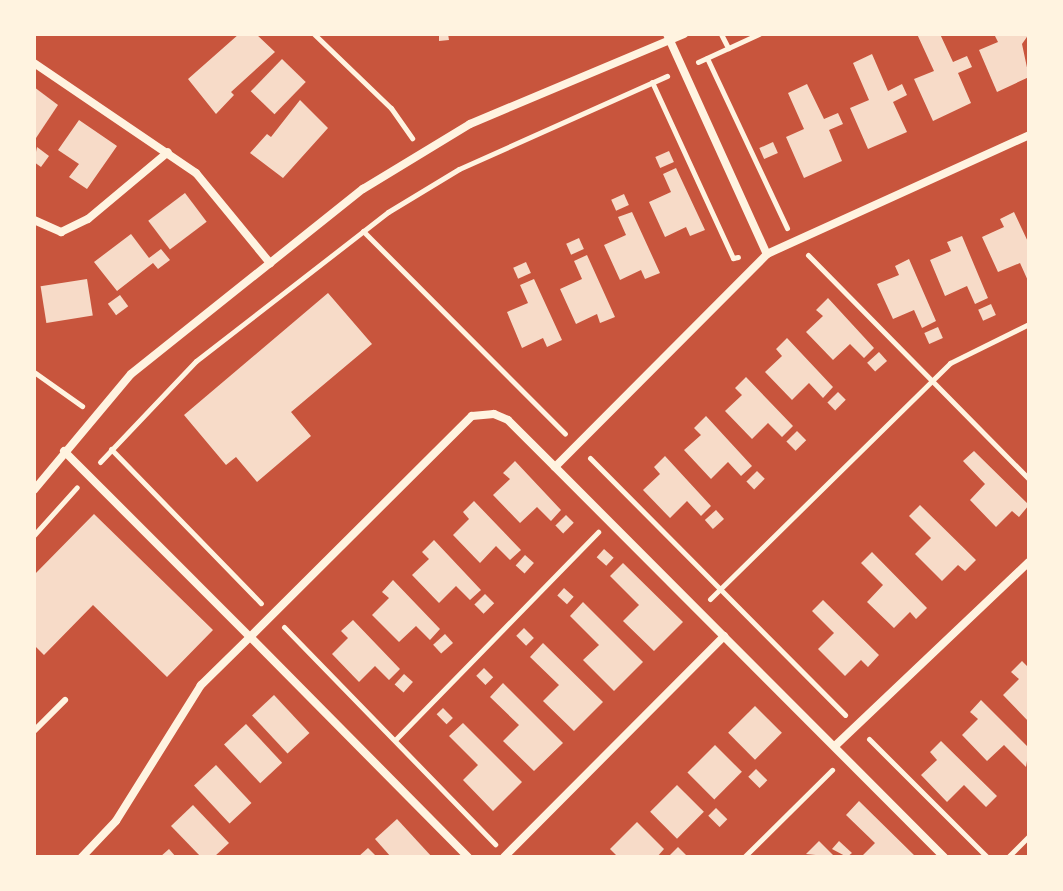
<!DOCTYPE html>
<html>
<head>
<meta charset="utf-8">
<style>
	body { margin:0 }
	#map { position:relative; width:1063px; height:891px; overflow:hidden; background:#c8553d; font-family:"Alegreya Sans",sans-serif }
	div>[style] { position:absolute }
	.building>* { inset:0; background:#f7dbc8; transform-origin:0 0 }
	.path>* { height:5px; margin:-2.5px; padding:0 2.5px; transform-origin:2.5px; border-radius:2.5px; background:#fff3e0 }
	.service>* { height:6px; margin:-3px; padding:0 3px; transform-origin:3px; border-radius:3px; background:#fff3e0 }
	.minor>* { height:8px; margin:-4px; padding:0 4px; transform-origin:4px; border-radius:4px; background:#fff3e0 }
	span { translate:-50% -50%; white-space:nowrap; text-align:center; line-height:1.15; -webkit-text-stroke:8px #fff3e0; paint-order:stroke }
	.frame { position:absolute; inset:0; border:36px solid #fff3e0; pointer-events:none }
</style>
</head>
<body>
<div id="map">
	<div class="building">
		<i style="clip-path:polygon(239px 34px,256px 34px,275px 52px,231px 92px,234px 95px,216px 114px,188px 79px)"></i>
		<i style="clip-path:polygon(439px 34px,448px 34px,449px 40px,439px 41px)"></i>
		<i style="clip-path:polygon(917px 34px,940px 34px,953px 62px,967px 56px,972px 67px,958px 73px,971px 103px,933px 121px,914px 79px,934px 71px)"></i>
		<i style="clip-path:polygon(994px 34px,1029px 34px,1022px 44px,1029px 77px,997px 92px,979px 50px,998px 42px)"></i>
		<i style="clip-path:polygon(872px 54px,888px 91px,902px 84px,907px 95px,893px 102px,907px 132px,868px 149px,850px 108px,869px 100px,853px 63px)"></i>
		<i style="left:282px;top:59px;width:33px;height:45px;rotate:44deg"></i>
		<i style="clip-path:polygon(807px 84px,824px 119px,838px 113px,843px 124px,829px 130px,842px 161px,804px 178px,786px 137px,804px 129px,788px 93px)"></i>
		<i style="clip-path:polygon(34px 87px,58px 105px,34px 141px)"></i>
		<i style="clip-path:polygon(300px 100px,328px 128px,283px 178px,250px 153px,267px 134px,271px 137px)"></i>
		<i style="clip-path:polygon(79px 120px,117px 146px,87px 189px,69px 177px,79px 164px,58px 150px)"></i>
		<i style="left:773px;top:142px;width:12px;height:15px;rotate:66deg"></i>
		<i style="clip-path:polygon(37px 147px,49px 156px,41px 167px,34px 162px)"></i>
		<i style="left:669px;top:151px;width:12px;height:15px;rotate:66deg"></i>
		<i style="clip-path:polygon(676px 168px,705px 230px,690px 236px,686px 227px,665px 237px,649px 202px,671px 192px,663px 174px)"></i>
		<i style="left:185px;top:193px;width:36px;height:46px;rotate:53deg"></i>
		<i style="left:624px;top:194px;width:12px;height:14px;rotate:66deg"></i>
		<i style="clip-path:polygon(632px 212px,660px 273px,645px 279px,641px 270px,620px 280px,604px 245px,626px 235px,618px 217px)"></i>
		<i style="clip-path:polygon(1014px 212px,1029px 244px,1029px 283px,1020px 263px,998px 272px,982px 237px,1004px 227px,1000px 219px)"></i>
		<i style="clip-path:polygon(131px 234px,149px 258px,161px 249px,170px 260px,158px 269px,153px 263px,117px 291px,94px 262px)"></i>
		<i style="clip-path:polygon(962px 236px,988px 298px,975px 304px,967px 286px,945px 296px,930px 260px,951px 251px,947px 242px)"></i>
		<i style="left:579px;top:238px;width:12px;height:14px;rotate:66deg"></i>
		<i style="clip-path:polygon(587px 255px,615px 317px,600px 323px,597px 314px,576px 324px,560px 289px,582px 279px,574px 261px)"></i>
		<i style="clip-path:polygon(909px 259px,936px 321px,922px 328px,914px 310px,893px 319px,877px 284px,899px 275px,895px 266px)"></i>
		<i style="left:526px;top:262px;width:12px;height:14px;rotate:66deg"></i>
		<i style="left:87px;top:279px;width:37px;height:47px;rotate:81deg"></i>
		<i style="clip-path:polygon(534px 279px,562px 340px,547px 347px,543px 338px,522px 348px,507px 312px,528px 303px,520px 285px)"></i>
		<i style="clip-path:polygon(328px 293px,372px 344px,291px 412px,311px 436px,257px 482px,236px 457px,226px 465px,184px 415px)"></i>
		<i style="left:120px;top:295px;width:14px;height:15px;rotate:54deg"></i>
		<i style="clip-path:polygon(828px 298px,874px 348px,864px 358px,850px 344px,833px 360px,806px 332px,823px 316px,816px 310px)"></i>
		<i style="left:991px;top:304px;width:12px;height:14px;rotate:66deg"></i>
		<i style="left:938px;top:327px;width:12px;height:15px;rotate:66deg"></i>
		<i style="clip-path:polygon(787px 338px,833px 387px,823px 398px,809px 383px,792px 400px,765px 372px,782px 356px,776px 349px)"></i>
		<i style="left:879px;top:352px;width:12px;height:16px;rotate:48deg"></i>
		<i style="clip-path:polygon(746px 377px,793px 426px,782px 437px,768px 423px,752px 439px,725px 411px,742px 395px,735px 388px)"></i>
		<i style="left:838px;top:392px;width:11px;height:15px;rotate:45deg"></i>
		<i style="clip-path:polygon(706px 416px,752px 466px,741px 476px,728px 462px,711px 479px,684px 450px,701px 435px,694px 428px)"></i>
		<i style="left:797px;top:431px;width:13px;height:15px;rotate:45deg"></i>
		<i style="clip-path:polygon(974px 451px,1029px 505px,1019px 517px,1012px 511px,996px 527px,970px 500px,985px 484px,963px 461px)"></i>
		<i style="clip-path:polygon(665px 456px,711px 506px,701px 516px,687px 501px,670px 518px,643px 490px,660px 474px,654px 467px)"></i>
		<i style="clip-path:polygon(515px 461px,561px 510px,551px 521px,537px 507px,520px 523px,493px 495px,510px 479px,503px 473px)"></i>
		<i style="left:757px;top:471px;width:11px;height:15px;rotate:45deg"></i>
		<i style="clip-path:polygon(474px 501px,521px 550px,510px 560px,496px 546px,480px 563px,453px 535px,469px 519px,463px 512px)"></i>
		<i style="clip-path:polygon(920px 505px,976px 560px,965px 571px,958px 565px,942px 581px,915px 554px,931px 538px,909px 516px)"></i>
		<i style="left:716px;top:510px;width:12px;height:15px;rotate:48deg"></i>
		<i style="clip-path:polygon(94px 514px,213px 630px,167px 677px,93px 605px,44px 655px,34px 645px,34px 575px)"></i>
		<i style="left:566px;top:515px;width:11px;height:15px;rotate:45deg"></i>
		<i style="clip-path:polygon(434px 540px,481px 590px,470px 600px,456px 586px,439px 603px,412px 575px,429px 559px,422px 552px)"></i>
		<i style="left:604px;top:549px;width:13px;height:11px;rotate:42deg"></i>
		<i style="clip-path:polygon(872px 552px,927px 608px,916px 619px,910px 612px,894px 628px,867px 602px,883px 585px,861px 563px)"></i>
		<i style="left:525px;top:555px;width:12px;height:14px;rotate:42deg"></i>
		<i style="clip-path:polygon(623px 563px,683px 622px,654px 651px,623px 621px,639px 605px,610px 576px)"></i>
		<i style="clip-path:polygon(393px 580px,440px 629px,430px 640px,416px 626px,399px 642px,372px 615px,389px 598px,382px 592px)"></i>
		<i style="left:564px;top:588px;width:13px;height:10px;rotate:42deg"></i>
		<i style="left:485px;top:594px;width:13px;height:15px;rotate:45deg"></i>
		<i style="clip-path:polygon(823px 600px,879px 655px,868px 667px,861px 660px,845px 676px,818px 649px,834px 633px,812px 611px)"></i>
		<i style="clip-path:polygon(583px 602px,643px 662px,614px 691px,583px 660px,599px 645px,570px 616px)"></i>
		<i style="clip-path:polygon(353px 620px,400px 669px,389px 680px,375px 666px,359px 682px,332px 654px,348px 638px,341px 631px)"></i>
		<i style="left:524px;top:628px;width:14px;height:11px;rotate:45deg"></i>
		<i style="left:445px;top:634px;width:12px;height:16px;rotate:48deg"></i>
		<i style="clip-path:polygon(543px 643px,603px 702px,574px 731px,543px 701px,559px 685px,530px 657px)"></i>
		<i style="clip-path:polygon(1022px 661px,1029px 668px,1029px 722px,1003px 695px,1019px 679px,1011px 672px)"></i>
		<i style="left:484px;top:668px;width:13px;height:11px;rotate:45deg"></i>
		<i style="left:404px;top:674px;width:12px;height:14px;rotate:42deg"></i>
		<i style="clip-path:polygon(503px 683px,563px 743px,534px 771px,503px 741px,519px 725px,490px 697px)"></i>
		<i style="left:274px;top:695px;width:52px;height:30px;rotate:47deg"></i>
		<i style="clip-path:polygon(981px 700px,1029px 748px,1026px 767px,1004px 745px,987px 761px,962px 735px,978px 719px,970px 712px)"></i>
		<i style="left:755px;top:706px;width:38px;height:38px;rotate:45deg"></i>
		<i style="left:443px;top:708px;width:14px;height:9px;rotate:45deg"></i>
		<i style="clip-path:polygon(463px 723px,522px 782px,493px 811px,463px 780px,478px 765px,449px 736px)"></i>
		<i style="left:246px;top:724px;width:53px;height:30px;rotate:47deg"></i>
		<i style="clip-path:polygon(941px 741px,997px 796px,986px 807px,964px 785px,947px 802px,921px 775px,937px 760px,930px 752px)"></i>
		<i style="left:715px;top:745px;width:38px;height:39px;rotate:45deg"></i>
		<i style="left:216px;top:765px;width:52px;height:30px;rotate:47deg"></i>
		<i style="left:756px;top:769px;width:16px;height:11px;rotate:45deg"></i>
		<i style="left:677px;top:785px;width:38px;height:38px;rotate:45deg"></i>
		<i style="clip-path:polygon(859px 801px,916px 857px,861px 857px,875px 843px,846px 815px)"></i>
		<i style="clip-path:polygon(193px 805px,229px 843px,214px 857px,201px 857px,171px 826px)"></i>
		<i style="left:716px;top:808px;width:16px;height:11px;rotate:45deg"></i>
		<i style="clip-path:polygon(397px 819px,432px 857px,391px 857px,375px 839px)"></i>
		<i style="clip-path:polygon(637px 822px,664px 849px,657px 857px,618px 857px,610px 849px)"></i>
		<i style="clip-path:polygon(819px 841px,835px 857px,806px 854px)"></i>
		<i style="clip-path:polygon(839px 841px,852px 853px,847px 857px,832px 849px)"></i>
		<i style="clip-path:polygon(678px 847px,688px 857px,670px 855px)"></i>
		<i style="clip-path:polygon(368px 848px,377px 857px,358px 857px)"></i>
		<i style="clip-path:polygon(169px 849px,176px 857px,160px 857px)"></i>
	</div>
	<div class="path">
		<i style="left:314px;top:34px;width:107px;rotate:43.9deg"></i>
		<i style="left:391px;top:108px;width:37px;rotate:55deg"></i>
		<i style="left:721px;top:34px;width:16px;rotate:63deg"></i>
		<i style="left:707px;top:58px;width:188px;rotate:64.8deg"></i>
		<i style="left:698px;top:62px;width:67px;rotate:-24.7deg"></i>
		<i style="left:652px;top:82px;width:194px;rotate:65.3deg"></i>
		<i style="left:733px;top:258px;width:5px;rotate:-11deg"></i>
		<i style="left:363px;top:231px;width:286px;rotate:45.1deg"></i>
		<i style="left:808px;top:255px;width:315px;rotate:45.4deg"></i>
		<i style="left:34px;top:372px;width:59px;rotate:35.3deg"></i>
		<i style="left:111px;top:449px;width:215px;rotate:45.8deg"></i>
		<i style="left:590px;top:458px;width:362px;rotate:45.2deg"></i>
		<i style="left:100px;top:462px;width:139px;rotate:-46.5deg"></i>
		<i style="left:196px;top:361px;width:243px;rotate:-37.8deg"></i>
		<i style="left:388px;top:212px;width:83px;rotate:-31.2deg"></i>
		<i style="left:459px;top:169px;width:228px;rotate:-24.1deg"></i>
		<i style="left:34px;top:535px;width:64px;rotate:-48.1deg"></i>
		<i style="left:710px;top:599px;width:337px;rotate:-44.5deg"></i>
		<i style="left:950px;top:363px;width:88px;rotate:-26.3deg"></i>
		<i style="left:284px;top:627px;width:303px;rotate:45.8deg"></i>
		<i style="left:869px;top:739px;width:167px;rotate:45deg"></i>
		<i style="left:395px;top:740px;width:291px;rotate:-45.7deg"></i>
		<i style="left:744px;top:857px;width:124px;rotate:-44.7deg"></i>
		<i style="left:1008px;top:857px;width:30px;rotate:-45deg"></i>
	</div>
	<div class="service">
		<i style="left:34px;top:731px;width:44px;rotate:-45deg"></i>
	</div>
	<div class="minor">
		<i style="left:667px;top:34px;width:242px;rotate:65.6deg"></i>
		<i style="left:34px;top:63px;width:196px;rotate:34.2deg"></i>
		<i style="left:196px;top:173px;width:117px;rotate:50.6deg"></i>
		<i style="left:34px;top:220px;width:30px;rotate:24deg"></i>
		<i style="left:61px;top:232px;width:30px;rotate:-26deg"></i>
		<i style="left:88px;top:219px;width:104px;rotate:-39.9deg"></i>
		<i style="left:64px;top:451px;width:263px;rotate:45deg"></i>
		<i style="left:250px;top:637px;width:69px;rotate:135.6deg"></i>
		<i style="left:201px;top:685px;width:160px;rotate:122deg"></i>
		<i style="left:116px;top:821px;width:50px;rotate:133.4deg"></i>
		<i style="left:34px;top:490px;width:151px;rotate:-50.1deg"></i>
		<i style="left:131px;top:374px;width:297px;rotate:-38.6deg"></i>
		<i style="left:363px;top:189px;width:125px;rotate:-31.3deg"></i>
		<i style="left:470px;top:124px;width:232px;rotate:-22.8deg"></i>
		<i style="left:835px;top:746px;width:267px;rotate:-43.5deg"></i>
		<i style="left:468px;top:857px;width:310px;rotate:-134.7deg"></i>
		<i style="left:250px;top:637px;width:313px;rotate:-44.9deg"></i>
		<i style="left:472px;top:416px;width:22px;rotate:-5deg"></i>
		<i style="left:494px;top:414px;width:15px;rotate:23deg"></i>
		<i style="left:508px;top:420px;width:66px;rotate:45deg"></i>
		<i style="left:504px;top:857px;width:312px;rotate:-45.1deg"></i>
		<i style="left:944px;top:857px;width:551px;rotate:-134.93deg"></i>
		<i style="left:555px;top:467px;width:301px;rotate:-45.1deg"></i>
		<i style="left:767px;top:254px;width:288px;rotate:-24.4deg"></i>
	</div>
	<div class="frame"></div>
</div>
</body>
</html>
